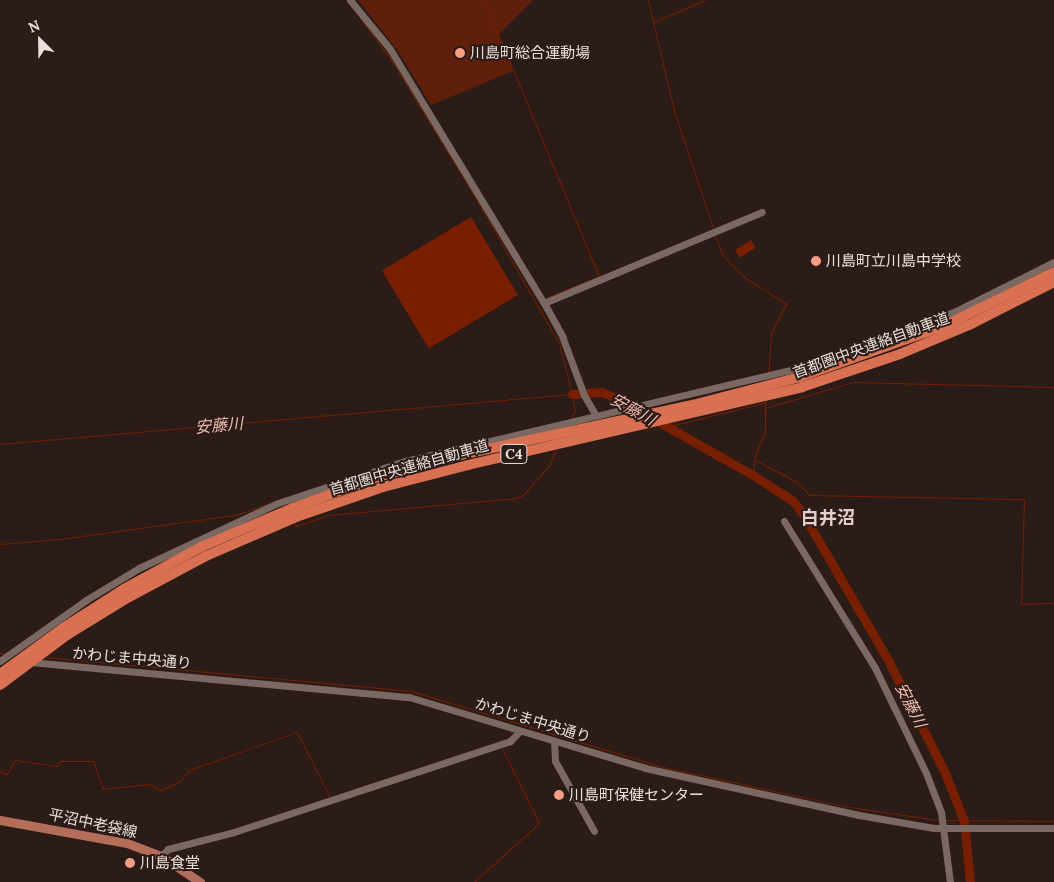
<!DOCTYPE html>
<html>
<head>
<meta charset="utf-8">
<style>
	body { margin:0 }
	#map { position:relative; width:1054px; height:882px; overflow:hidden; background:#2b1c18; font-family:Lora,"Noto Sans JP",serif }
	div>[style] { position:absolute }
	.green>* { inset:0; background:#601f0b }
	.water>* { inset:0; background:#781f01; transform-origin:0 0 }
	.stream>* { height:1px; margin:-0.5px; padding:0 0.5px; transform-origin:0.5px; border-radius:0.5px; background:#781f01 }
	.river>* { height:9px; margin:-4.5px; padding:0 4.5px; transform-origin:4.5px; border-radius:4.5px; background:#781f01 }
	.minor>* { height:7px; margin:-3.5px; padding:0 3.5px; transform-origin:3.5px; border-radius:3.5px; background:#7a6863 }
	.major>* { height:9px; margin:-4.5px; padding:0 4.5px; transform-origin:4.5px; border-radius:4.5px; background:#b36d59 }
	.highway>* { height:10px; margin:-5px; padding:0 5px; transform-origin:5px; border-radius:5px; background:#d97052 }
	.dots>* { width:14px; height:14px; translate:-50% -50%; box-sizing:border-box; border:2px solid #2b1c18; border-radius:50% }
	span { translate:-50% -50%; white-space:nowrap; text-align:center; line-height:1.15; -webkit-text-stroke:4px #2b1c18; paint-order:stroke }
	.shield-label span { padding:1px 4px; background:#2b1c18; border:1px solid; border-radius:4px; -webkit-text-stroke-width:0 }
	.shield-label { font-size:14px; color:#e9dfdc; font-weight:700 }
	.poi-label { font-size:15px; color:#e9dfdc }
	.left { translate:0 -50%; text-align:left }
	.street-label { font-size:15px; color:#e9dfdc }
	.water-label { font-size:16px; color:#efbbad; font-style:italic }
	.quarter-label { font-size:18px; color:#e4cfca; font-weight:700 }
	.north { position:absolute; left:15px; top:15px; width:50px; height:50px; -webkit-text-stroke:4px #2b1c18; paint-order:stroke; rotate:337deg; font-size:14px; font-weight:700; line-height:20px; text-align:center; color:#e9dfdc }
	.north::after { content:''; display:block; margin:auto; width:18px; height:22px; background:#e9dfdc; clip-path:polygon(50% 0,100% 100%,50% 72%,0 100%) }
</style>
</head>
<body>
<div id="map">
	<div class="green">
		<i style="clip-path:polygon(358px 0,533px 0,498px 35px,513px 71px,431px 105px,398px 51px)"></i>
	</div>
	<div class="water">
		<i style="left:471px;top:217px;width:91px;height:104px;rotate:59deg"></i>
		<i style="left:751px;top:240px;width:9px;height:19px;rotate:58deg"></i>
	</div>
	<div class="stream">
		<i style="left:484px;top:0;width:299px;rotate:67.4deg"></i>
		<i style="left:599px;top:276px;width:57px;rotate:157.5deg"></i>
		<i style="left:648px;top:0;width:110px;rotate:76.8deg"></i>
		<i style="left:673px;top:107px;width:130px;rotate:71.6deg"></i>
		<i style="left:361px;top:19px;width:52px;rotate:53.6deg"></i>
		<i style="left:392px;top:61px;width:151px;rotate:58.5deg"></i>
		<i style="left:471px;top:190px;width:177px;rotate:60.1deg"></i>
		<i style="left:559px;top:343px;width:53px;rotate:75.7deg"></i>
		<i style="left:572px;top:394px;width:17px;rotate:80deg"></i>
		<i style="left:575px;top:411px;width:8px;rotate:120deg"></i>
		<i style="left:653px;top:22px;width:56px;rotate:-22.9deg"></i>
		<i style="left:714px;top:234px;width:21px;rotate:67deg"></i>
		<i style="left:722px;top:253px;width:11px;rotate:52deg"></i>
		<i style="left:729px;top:262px;width:21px;rotate:45deg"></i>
		<i style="left:744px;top:277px;width:50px;rotate:32.7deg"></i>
		<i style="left:786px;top:304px;width:34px;rotate:117deg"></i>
		<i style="left:771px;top:334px;width:39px;rotate:94deg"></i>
		<i style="left:765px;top:408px;width:92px;rotate:-16.5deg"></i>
		<i style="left:853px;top:382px;width:201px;rotate:1.4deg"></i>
		<i style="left:666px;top:427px;width:101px;rotate:-13.8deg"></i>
		<i style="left:0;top:444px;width:574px;rotate:-5deg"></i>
		<i style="left:755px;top:460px;width:47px;rotate:27.6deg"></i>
		<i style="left:797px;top:482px;width:18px;rotate:47deg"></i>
		<i style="left:809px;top:495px;width:215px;rotate:1.1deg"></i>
		<i style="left:1024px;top:499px;width:105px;rotate:91.6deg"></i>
		<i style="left:1021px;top:604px;width:33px;rotate:-2deg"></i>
		<i style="left:753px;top:475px;width:16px;rotate:-86deg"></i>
		<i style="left:754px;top:459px;width:30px;rotate:-69deg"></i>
		<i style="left:765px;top:431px;width:32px;rotate:-90deg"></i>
		<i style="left:295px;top:523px;width:3px;rotate:72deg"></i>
		<i style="left:296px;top:526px;width:34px;rotate:-19deg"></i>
		<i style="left:328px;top:515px;width:190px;rotate:-5.1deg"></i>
		<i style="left:517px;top:498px;width:8px;rotate:-30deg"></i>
		<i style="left:524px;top:494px;width:40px;rotate:-49deg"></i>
		<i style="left:550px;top:464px;width:15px;rotate:-70deg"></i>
		<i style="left:0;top:544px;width:60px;rotate:-4.8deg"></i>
		<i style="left:60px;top:539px;width:178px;rotate:-7.8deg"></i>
		<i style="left:236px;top:515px;width:52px;rotate:-19.1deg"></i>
		<i style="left:0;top:653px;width:5px"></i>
		<i style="left:46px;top:657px;width:367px;rotate:5.3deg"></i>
		<i style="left:411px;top:691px;width:263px;rotate:16.8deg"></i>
		<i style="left:663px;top:767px;width:184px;rotate:12.2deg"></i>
		<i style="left:843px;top:806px;width:96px;rotate:8.4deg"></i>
		<i style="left:0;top:772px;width:7px;rotate:16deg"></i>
		<i style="left:7px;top:774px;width:16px;rotate:-60deg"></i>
		<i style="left:15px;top:760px;width:42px;rotate:8.1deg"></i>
		<i style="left:57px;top:766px;width:6px;rotate:-59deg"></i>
		<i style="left:60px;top:761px;width:33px"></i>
		<i style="left:93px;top:761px;width:30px;rotate:70deg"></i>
		<i style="left:103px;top:789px;width:46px;rotate:-6.2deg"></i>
		<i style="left:149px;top:784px;width:13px;rotate:29deg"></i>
		<i style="left:160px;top:790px;width:21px;rotate:-23deg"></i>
		<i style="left:179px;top:782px;width:16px;rotate:-50deg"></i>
		<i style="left:189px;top:770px;width:114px;rotate:-19.4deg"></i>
		<i style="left:297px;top:732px;width:73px;rotate:63.1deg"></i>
		<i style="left:357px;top:788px;width:150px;rotate:-17.5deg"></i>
		<i style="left:945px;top:820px;width:109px;rotate:0.5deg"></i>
		<i style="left:474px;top:882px;width:88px;rotate:-42.2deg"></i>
		<i style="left:539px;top:823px;width:86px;rotate:-116.3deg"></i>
	</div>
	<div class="river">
		<i style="left:572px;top:394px;width:30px;rotate:-4deg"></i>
		<i style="left:602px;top:392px;width:22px;rotate:24deg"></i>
		<i style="left:622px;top:401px;width:150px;rotate:29.5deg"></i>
		<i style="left:753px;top:475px;width:48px;rotate:33deg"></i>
		<i style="left:793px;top:501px;width:16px;rotate:52deg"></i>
		<i style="left:803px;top:514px;width:171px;rotate:59.8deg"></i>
		<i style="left:889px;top:662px;width:124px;rotate:63.2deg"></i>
		<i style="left:945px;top:773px;width:52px;rotate:68.4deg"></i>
		<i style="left:964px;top:821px;width:61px;rotate:84.4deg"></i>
	</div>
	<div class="minor">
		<i style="left:350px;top:0;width:63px;rotate:50.8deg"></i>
		<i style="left:390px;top:49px;width:297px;rotate:58.8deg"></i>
		<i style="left:544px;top:303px;width:38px;rotate:61deg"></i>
		<i style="left:562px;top:336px;width:63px;rotate:69.6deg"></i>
		<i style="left:584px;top:395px;width:24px;rotate:60deg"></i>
		<i style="left:544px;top:303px;width:236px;rotate:-22.7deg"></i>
		<i style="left:784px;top:521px;width:173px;rotate:58.2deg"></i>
		<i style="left:875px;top:668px;width:117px;rotate:64.1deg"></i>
		<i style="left:926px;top:773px;width:42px;rotate:69deg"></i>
		<i style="left:941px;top:812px;width:71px;rotate:82.7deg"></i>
		<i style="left:0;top:661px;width:105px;rotate:-35.3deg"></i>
		<i style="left:86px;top:600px;width:62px;rotate:-31.1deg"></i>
		<i style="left:139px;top:568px;width:153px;rotate:-25.1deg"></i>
		<i style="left:278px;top:503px;width:134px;rotate:-18.3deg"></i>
		<i style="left:405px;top:461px;width:409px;rotate:-13.3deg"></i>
		<i style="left:803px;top:367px;width:163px;rotate:-20.1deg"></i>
		<i style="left:956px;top:311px;width:110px;rotate:-26.6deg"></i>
		<i style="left:30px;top:662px;width:381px;rotate:5.3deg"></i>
		<i style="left:409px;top:697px;width:246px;rotate:16.7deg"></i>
		<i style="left:645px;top:768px;width:219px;rotate:12.4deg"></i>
		<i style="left:859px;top:815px;width:76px;rotate:9.8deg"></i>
		<i style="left:934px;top:828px;width:120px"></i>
		<i style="left:554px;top:741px;width:20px;rotate:87deg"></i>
		<i style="left:555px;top:761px;width:80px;rotate:60.9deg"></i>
		<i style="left:161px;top:856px;width:10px;rotate:-45deg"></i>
		<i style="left:168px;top:849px;width:68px;rotate:-14.4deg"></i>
		<i style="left:234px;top:832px;width:291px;rotate:-18.2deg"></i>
		<i style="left:510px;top:741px;width:14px;rotate:-45deg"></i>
	</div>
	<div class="major">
		<i style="left:0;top:820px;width:129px;rotate:10.3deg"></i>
		<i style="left:127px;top:843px;width:36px;rotate:21deg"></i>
		<i style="left:161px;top:856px;width:47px;rotate:33.7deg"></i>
	</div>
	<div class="highway">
		<i style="left:0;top:674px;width:78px;rotate:-36.1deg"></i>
		<i style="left:63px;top:628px;width:72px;rotate:-32.6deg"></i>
		<i style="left:124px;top:589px;width:88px;rotate:-28.6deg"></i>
		<i style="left:201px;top:547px;width:100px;rotate:-23deg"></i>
		<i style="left:293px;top:508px;width:90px;rotate:-20deg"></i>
		<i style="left:378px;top:477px;width:90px;rotate:-14.8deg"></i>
		<i style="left:465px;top:454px;width:240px;rotate:-12.2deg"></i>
		<i style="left:700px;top:403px;width:103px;rotate:-14.6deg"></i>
		<i style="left:800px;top:377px;width:155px;rotate:-19.6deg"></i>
		<i style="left:946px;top:325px;width:120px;rotate:-26.1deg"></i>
		<i style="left:0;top:685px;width:84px;rotate:-36.7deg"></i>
		<i style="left:67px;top:635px;width:73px;rotate:-31.5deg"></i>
		<i style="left:129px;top:597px;width:87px;rotate:-28deg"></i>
		<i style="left:206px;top:556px;width:98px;rotate:-23.4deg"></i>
		<i style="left:296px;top:517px;width:92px;rotate:-19deg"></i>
		<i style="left:383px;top:487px;width:88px;rotate:-14.5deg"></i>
		<i style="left:468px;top:465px;width:343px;rotate:-13.1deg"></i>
		<i style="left:802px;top:387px;width:103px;rotate:-18.6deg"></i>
		<i style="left:900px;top:354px;width:75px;rotate:-22.8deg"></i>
		<i style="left:969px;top:325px;width:95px;rotate:-26.8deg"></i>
	</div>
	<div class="dots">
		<i style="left:460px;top:53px;background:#f49e86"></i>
		<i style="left:816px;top:261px;background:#f49e86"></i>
		<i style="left:559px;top:795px;background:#f49e86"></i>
		<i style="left:130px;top:863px;background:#f49e86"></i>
	</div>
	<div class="shield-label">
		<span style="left:514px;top:454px">C4</span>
	</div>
	<div class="poi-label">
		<span class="left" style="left:470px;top:53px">川島町総合運動場</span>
		<span class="left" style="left:826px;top:261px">川島町立川島中学校</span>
		<span class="left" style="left:569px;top:795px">川島町保健センター</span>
		<span class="left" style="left:140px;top:863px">川島食堂</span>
	</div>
	<div class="street-label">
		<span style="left:871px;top:345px;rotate:-20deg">首都圏中央連絡自動車道</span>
		<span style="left:409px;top:467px;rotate:-16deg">首都圏中央連絡自動車道</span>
		<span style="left:132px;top:658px;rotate:5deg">かわじま中央通り</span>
		<span style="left:533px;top:720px;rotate:17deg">かわじま中央通り</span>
		<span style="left:93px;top:823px;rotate:12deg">平沼中老袋線</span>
	</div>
	<div class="water-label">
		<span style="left:633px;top:409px;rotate:29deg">安藤川</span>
		<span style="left:219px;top:425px;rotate:-5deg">安藤川</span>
		<span style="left:911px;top:705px;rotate:63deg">安藤川</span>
	</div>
	<div class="quarter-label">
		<span style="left:828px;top:518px">白井沼</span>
	</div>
	<div class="north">N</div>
</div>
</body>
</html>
